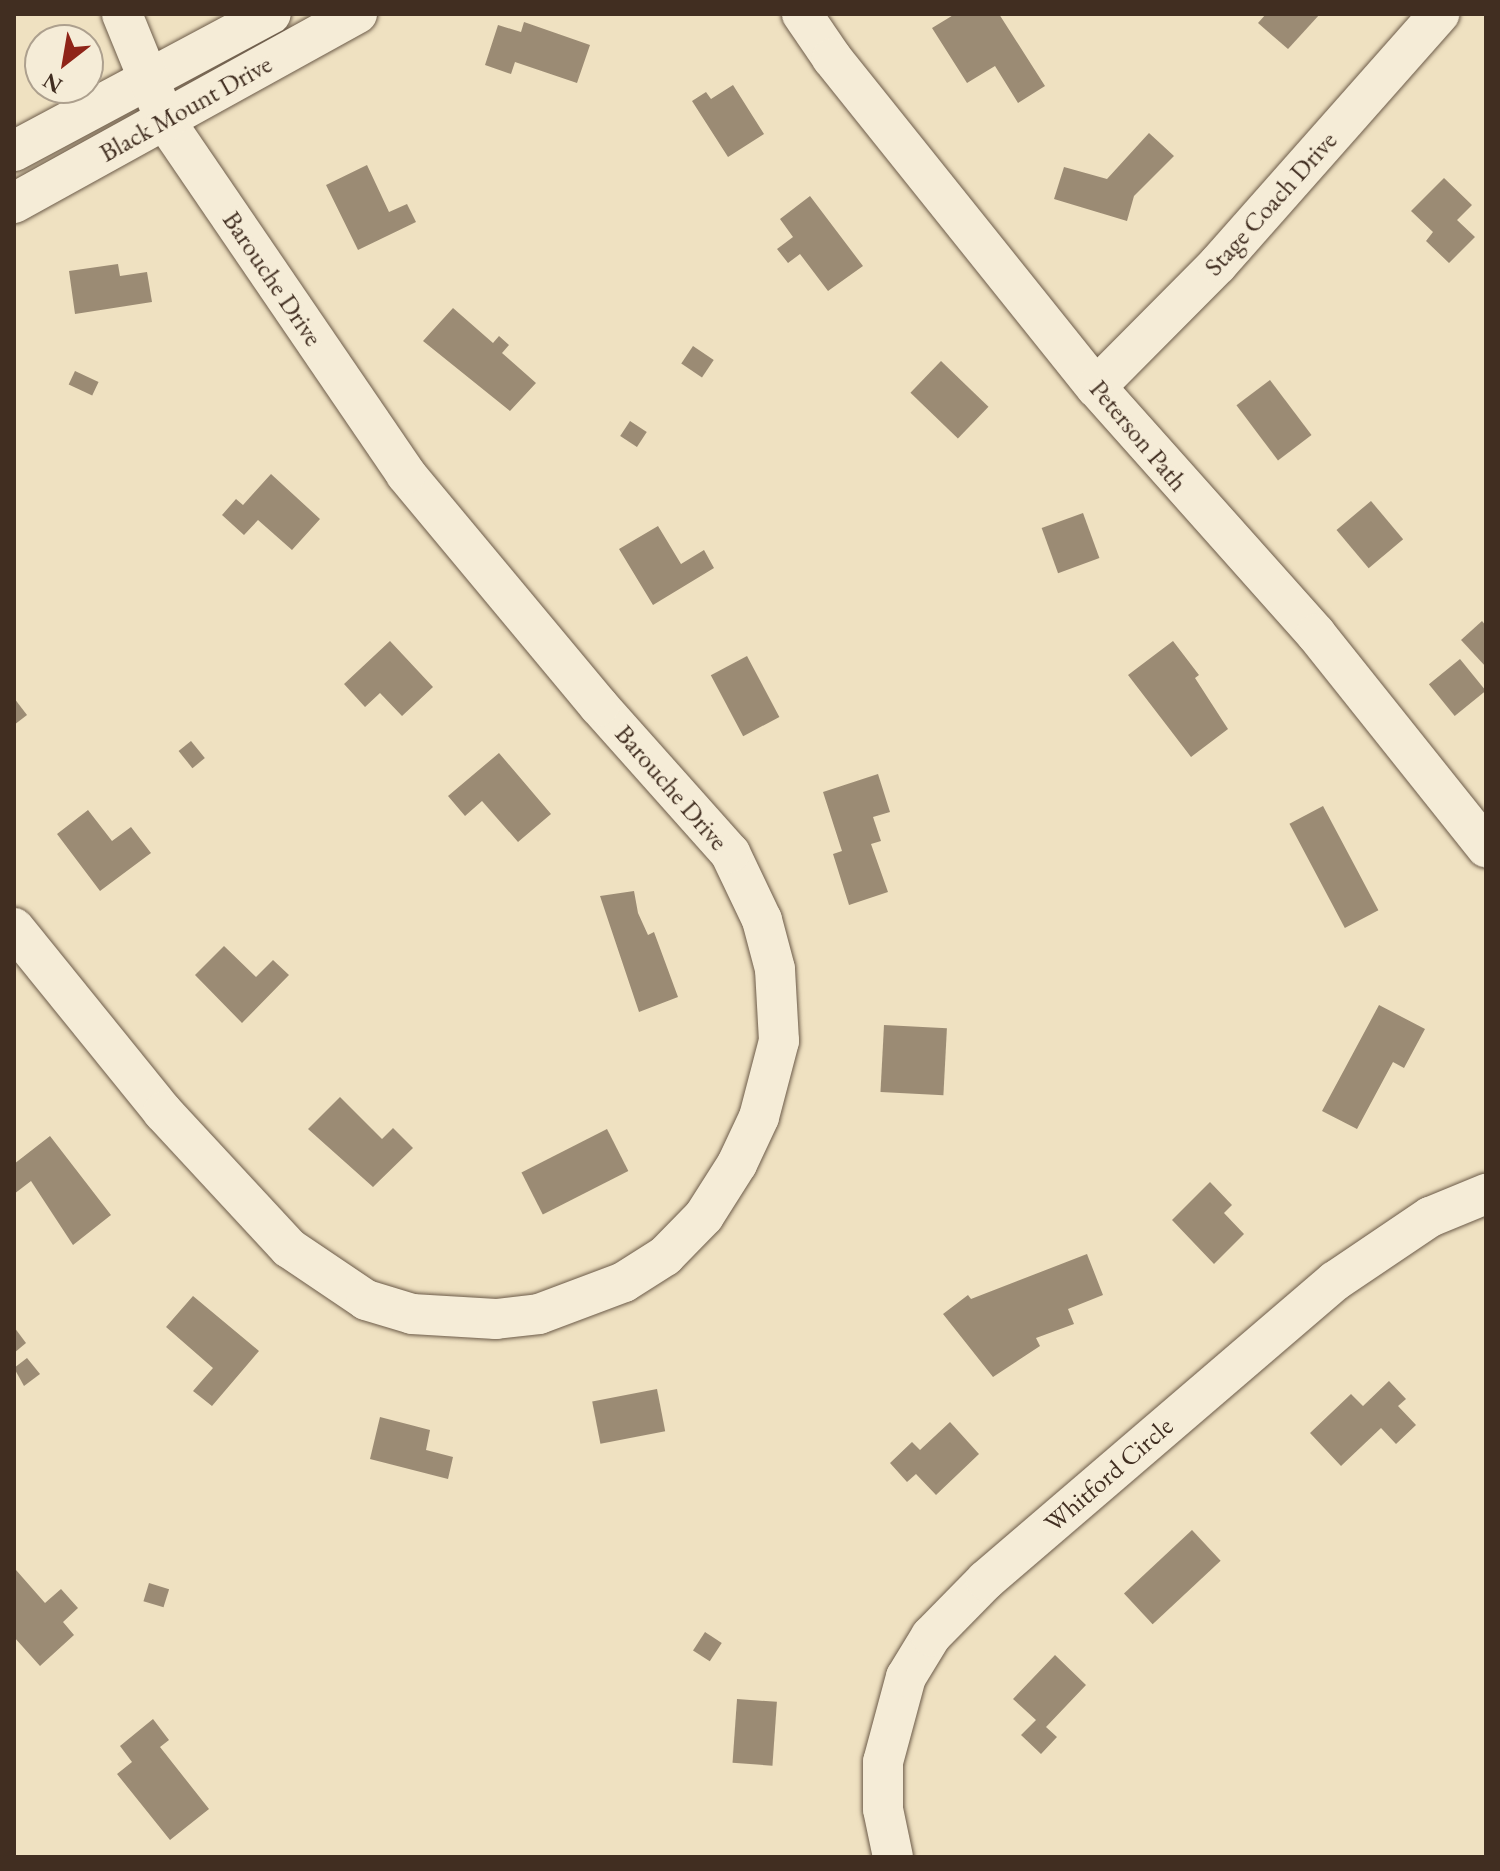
<!DOCTYPE html>
<html>
<head>
<meta charset="utf-8">
<style>
	body { margin:0 }
	#map { position:relative; width:1500px; height:1871px; overflow:hidden; background:#efe1c1; font-family:"EB Garamond",serif }
	div>[style] { position:absolute }
	.building>* { inset:0; background:#9b8b74; transform-origin:0 0 }
	.roads { filter:drop-shadow(0 0 2px #6c5b49) drop-shadow(0 0 2px #6c5b49) }
	.street>* { height:40px; margin:-20px; padding:0 20px; transform-origin:20px; border-radius:20px; background:#f5ecd7 }
	span { translate:-50% -50%; white-space:nowrap; text-align:center; line-height:1.15; -webkit-text-stroke:8px #f5ecd7; paint-order:stroke }
	.street-label { font-size:26px; color:#412e21 }
	.frame { position:absolute; inset:0; border:16px solid #412e21; pointer-events:none }
	.north { position:absolute; left:24px; top:24px; width:80px; height:80px; box-sizing:border-box; background:#f5ecd7; border:2px solid #ada08e; border-radius:50%; rotate:211deg; font-size:22px; font-weight:700; line-height:32px; text-align:center; color:#412e21 }
	.north::after { content:''; display:block; margin:auto; width:28px; height:36px; background:#8f2418; clip-path:polygon(50% 0,100% 100%,50% 72%,0 100%) }
</style>
</head>
<body>
<div id="map">
	<div class="building">
		<i style="clip-path:polygon(955px 14px,999px 14px,1045px 86px,1018px 103px,995px 66px,967px 83px,932px 28px)"></i>
		<i style="clip-path:polygon(1266px 14px,1320px 14px,1288px 49px,1258px 23px)"></i>
		<i style="clip-path:polygon(524px 22px,590px 45px,577px 83px,515px 62px,511px 74px,485px 65px,498px 25px,521px 32px)"></i>
		<i style="clip-path:polygon(733px 85px,764px 134px,728px 157px,692px 101px,706px 92px,711px 99px)"></i>
		<i style="clip-path:polygon(1149px 133px,1174px 156px,1134px 196px,1127px 221px,1054px 199px,1064px 167px,1107px 179px)"></i>
		<i style="clip-path:polygon(367px 165px,389px 212px,407px 204px,416px 222px,358px 250px,326px 185px)"></i>
		<i style="clip-path:polygon(1444px 178px,1472px 205px,1457px 220px,1475px 237px,1449px 263px,1426px 241px,1433px 232px,1411px 211px)"></i>
		<i style="clip-path:polygon(810px 196px,863px 266px,828px 291px,800px 254px,788px 263px,777px 249px,793px 237px,780px 219px)"></i>
		<i style="clip-path:polygon(118px 264px,120px 276px,147px 272px,152px 302px,75px 314px,69px 271px)"></i>
		<i style="clip-path:polygon(453px 308px,493px 343px,499px 336px,509px 345px,502px 353px,536px 383px,510px 411px,423px 341px)"></i>
		<i style="left:693px;top:346px;width:25px;height:21px;rotate:34deg"></i>
		<i style="left:941px;top:361px;width:66px;height:44px;rotate:44deg"></i>
		<i style="left:75px;top:371px;width:26px;height:15px;rotate:25deg"></i>
		<i style="left:1270px;top:380px;width:69px;height:42px;rotate:53deg"></i>
		<i style="left:630px;top:421px;width:20px;height:18px;rotate:33deg"></i>
		<i style="clip-path:polygon(271px 474px,320px 519px,292px 550px,258px 520px,244px 535px,222px 515px,236px 499px,243px 505px)"></i>
		<i style="left:1371px;top:501px;width:50px;height:45px;rotate:50deg"></i>
		<i style="left:1083px;top:513px;width:48px;height:44px;rotate:70deg"></i>
		<i style="clip-path:polygon(658px 526px,681px 564px,704px 550px,714px 568px,653px 605px,619px 549px)"></i>
		<i style="clip-path:polygon(1482px 621px,1486px 626px,1486px 667px,1461px 640px)"></i>
		<i style="clip-path:polygon(390px 641px,433px 687px,402px 716px,380px 693px,365px 707px,344px 684px)"></i>
		<i style="clip-path:polygon(1173px 641px,1199px 675px,1195px 678px,1228px 729px,1191px 757px,1128px 675px)"></i>
		<i style="left:747px;top:656px;width:69px;height:41px;rotate:62deg"></i>
		<i style="left:1460px;top:659px;width:41px;height:40px;rotate:51deg"></i>
		<i style="clip-path:polygon(14px 698px,27px 715px,14px 725px)"></i>
		<i style="left:191px;top:741px;width:22px;height:16px;rotate:51deg"></i>
		<i style="clip-path:polygon(499px 753px,551px 814px,518px 842px,482px 801px,465px 816px,448px 796px)"></i>
		<i style="clip-path:polygon(878px 774px,890px 812px,873px 817px,881px 841px,871px 844px,888px 892px,849px 905px,833px 854px,842px 851px,823px 792px)"></i>
		<i style="left:1323px;top:806px;width:118px;height:38px;rotate:62deg"></i>
		<i style="clip-path:polygon(88px 810px,112px 841px,131px 827px,151px 853px,100px 891px,57px 834px)"></i>
		<i style="clip-path:polygon(634px 891px,638px 913px,648px 935px,654px 932px,678px 997px,639px 1012px,600px 896px)"></i>
		<i style="clip-path:polygon(224px 946px,256px 977px,273px 960px,289px 975px,242px 1023px,195px 975px)"></i>
		<i style="clip-path:polygon(1379px 1005px,1425px 1029px,1404px 1068px,1393px 1062px,1357px 1129px,1322px 1111px)"></i>
		<i style="left:884px;top:1025px;width:63px;height:67px;rotate:3deg"></i>
		<i style="clip-path:polygon(340px 1097px,382px 1139px,393px 1128px,413px 1148px,373px 1187px,308px 1129px)"></i>
		<i style="left:607px;top:1129px;width:47px;height:96px;rotate:63deg"></i>
		<i style="clip-path:polygon(50px 1136px,111px 1215px,73px 1245px,31px 1181px,14px 1194px,14px 1164px)"></i>
		<i style="clip-path:polygon(1210px 1182px,1232px 1205px,1224px 1213px,1244px 1234px,1214px 1264px,1172px 1220px)"></i>
		<i style="clip-path:polygon(1087px 1254px,1103px 1295px,1068px 1309px,1074px 1324px,1036px 1338px,1040px 1346px,993px 1377px,943px 1314px,968px 1295px,971px 1299px)"></i>
		<i style="clip-path:polygon(193px 1296px,259px 1351px,212px 1406px,193px 1391px,213px 1368px,166px 1327px)"></i>
		<i style="clip-path:polygon(14px 1327px,26px 1343px,14px 1353px)"></i>
		<i style="clip-path:polygon(27px 1358px,40px 1374px,24px 1386px,14px 1368px)"></i>
		<i style="clip-path:polygon(1389px 1381px,1406px 1399px,1398px 1406px,1416px 1425px,1396px 1444px,1381px 1428px,1341px 1466px,1310px 1433px,1351px 1394px,1363px 1406px)"></i>
		<i style="left:657px;top:1389px;width:43px;height:66px;rotate:79deg"></i>
		<i style="clip-path:polygon(380px 1417px,430px 1430px,426px 1450px,453px 1457px,448px 1479px,370px 1459px)"></i>
		<i style="clip-path:polygon(950px 1422px,979px 1454px,936px 1495px,916px 1474px,907px 1482px,890px 1463px,912px 1442px,920px 1450px)"></i>
		<i style="left:1192px;top:1530px;width:42px;height:93px;rotate:47deg"></i>
		<i style="clip-path:polygon(16px 1570px,45px 1603px,61px 1589px,78px 1608px,63px 1622px,74px 1635px,40px 1666px,14px 1637px)"></i>
		<i style="left:149px;top:1583px;width:21px;height:19px;rotate:17deg"></i>
		<i style="left:705px;top:1632px;width:20px;height:22px;rotate:33deg"></i>
		<i style="clip-path:polygon(1055px 1655px,1086px 1685px,1046px 1727px,1057px 1737px,1041px 1754px,1021px 1735px,1036px 1720px,1013px 1699px)"></i>
		<i style="left:737px;top:1699px;width:40px;height:64px;rotate:4deg"></i>
		<i style="clip-path:polygon(153px 1719px,169px 1740px,160px 1747px,209px 1809px,170px 1840px,117px 1774px,132px 1762px,120px 1746px)"></i>
	</div>
	<div class="roads">
		<div class="street">
			<i style="left:802px;top:14px;width:53px;rotate:55.7deg"></i>
			<i style="left:832px;top:58px;width:422px;rotate:51.3deg"></i>
			<i style="left:1096px;top:387px;width:331px;rotate:48.3deg"></i>
			<i style="left:1316px;top:634px;width:273px;rotate:51.4deg"></i>
			<i style="left:14px;top:151px;width:291px;rotate:-28.1deg"></i>
			<i style="left:14px;top:203px;width:392px;rotate:-28.9deg"></i>
			<i style="left:1096px;top:387px;width:173px;rotate:-45.2deg"></i>
			<i style="left:1218px;top:264px;width:334px;rotate:-48.5deg"></i>
			<i style="left:14px;top:928px;width:237px;rotate:51deg"></i>
			<i style="left:163px;top:1112px;width:185px;rotate:47.2deg"></i>
			<i style="left:289px;top:1248px;width:93px;rotate:34deg"></i>
			<i style="left:366px;top:1300px;width:48px;rotate:16.9deg"></i>
			<i style="left:412px;top:1314px;width:84px;rotate:3.4deg"></i>
			<i style="left:496px;top:1319px;width:43px;rotate:-6.6deg"></i>
			<i style="left:539px;top:1314px;width:91px;rotate:-20.6deg"></i>
			<i style="left:624px;top:1282px;width:49px;rotate:-32.4deg"></i>
			<i style="left:665px;top:1256px;width:56px;rotate:-45.7deg"></i>
			<i style="left:704px;top:1216px;width:62px;rotate:-57.6deg"></i>
			<i style="left:737px;top:1164px;width:52px;rotate:-64.9deg"></i>
			<i style="left:759px;top:1117px;width:79px;rotate:-75.3deg"></i>
			<i style="left:779px;top:1041px;width:72px;rotate:-93.2deg"></i>
			<i style="left:775px;top:969px;width:51px;rotate:-104.9deg"></i>
			<i style="left:762px;top:920px;width:74px;rotate:-115.5deg"></i>
			<i style="left:730px;top:853px;width:197px;rotate:-131.7deg"></i>
			<i style="left:599px;top:706px;width:302px;rotate:-129.8deg"></i>
			<i style="left:406px;top:474px;width:426px;rotate:-124.3deg"></i>
			<i style="left:166px;top:122px;width:117px;rotate:-112.2deg"></i>
			<i style="left:893px;top:1857px;width:49px;rotate:-101.8deg"></i>
			<i style="left:883px;top:1809px;width:47px;rotate:-90deg"></i>
			<i style="left:883px;top:1762px;width:88px;rotate:-74.9deg"></i>
			<i style="left:906px;top:1677px;width:48px;rotate:-58.6deg"></i>
			<i style="left:931px;top:1636px;width:78px;rotate:-45.5deg"></i>
			<i style="left:986px;top:1580px;width:460px;rotate:-40.6deg"></i>
			<i style="left:1335px;top:1281px;width:115px;rotate:-34deg"></i>
			<i style="left:1430px;top:1217px;width:61px;rotate:-22.3deg"></i>
		</div>
	</div>
	<div class="street-label">
		<span style="left:186px;top:109px;rotate:-29deg">Black Mount Drive</span>
		<span style="left:1271px;top:204px;rotate:-48deg">Stage Coach Drive</span>
		<span style="left:272px;top:279px;rotate:56deg">Barouche Drive</span>
		<span style="left:1138px;top:436px;rotate:50deg">Peterson Path</span>
		<span style="left:671px;top:788px;rotate:49deg">Barouche Drive</span>
		<span style="left:1109px;top:1475px;rotate:-41deg">Whitford Circle</span>
	</div>
	<div class="frame"></div>
	<div class="north">N</div>
</div>
</body>
</html>
